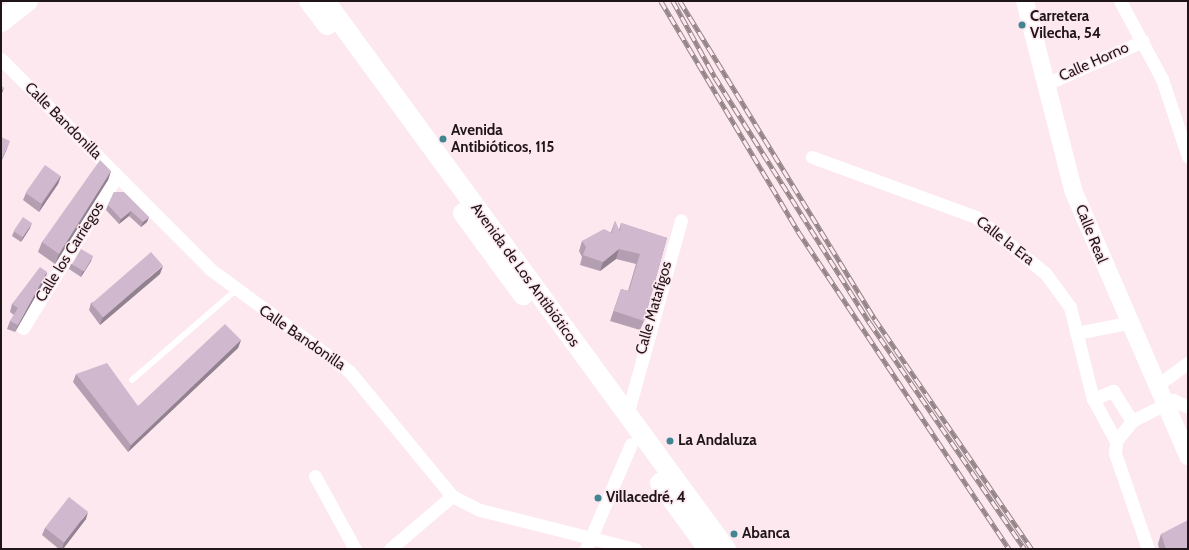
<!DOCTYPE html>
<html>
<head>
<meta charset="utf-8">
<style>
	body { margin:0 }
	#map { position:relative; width:1189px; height:550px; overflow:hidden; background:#fce8ee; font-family:Cabin,sans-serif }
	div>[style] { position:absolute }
	.lane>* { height:6px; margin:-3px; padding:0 3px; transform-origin:3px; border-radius:3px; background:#fff }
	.street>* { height:13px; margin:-6.5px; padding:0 6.5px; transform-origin:6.5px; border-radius:6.5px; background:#fff }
	.secondary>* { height:18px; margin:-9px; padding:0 9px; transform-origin:9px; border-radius:9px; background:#fff }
	.primary>* { height:20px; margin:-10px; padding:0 10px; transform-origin:10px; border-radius:10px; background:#fff }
	.highway>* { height:22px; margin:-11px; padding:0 11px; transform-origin:11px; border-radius:11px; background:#fff }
	.rail>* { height:4.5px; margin-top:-2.25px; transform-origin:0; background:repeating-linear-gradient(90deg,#fce8ee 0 9px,#938488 0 18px); box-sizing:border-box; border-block:1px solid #938488 }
	.wall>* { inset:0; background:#b39fb1 }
	.shaded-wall>* { inset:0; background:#928290 }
	.building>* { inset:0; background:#d0b9ce; transform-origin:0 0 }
	.dots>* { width:11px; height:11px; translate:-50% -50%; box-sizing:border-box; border:2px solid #fce8ee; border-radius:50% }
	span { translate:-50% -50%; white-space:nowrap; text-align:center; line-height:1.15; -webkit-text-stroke:3px #fce8ee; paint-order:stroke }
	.poi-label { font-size:15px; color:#201518; font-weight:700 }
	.left { translate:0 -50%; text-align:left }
	.street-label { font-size:15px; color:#201518 }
	.frame { position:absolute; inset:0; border:2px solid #201518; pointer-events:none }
</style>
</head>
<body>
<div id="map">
	<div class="lane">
		<i style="left:132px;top:380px;width:138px;rotate:-40.9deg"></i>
	</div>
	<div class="street">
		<i style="left:1120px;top:1px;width:89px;rotate:61.7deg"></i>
		<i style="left:1162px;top:79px;width:82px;rotate:71.6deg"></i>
		<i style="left:1px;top:59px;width:296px;rotate:45.1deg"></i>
		<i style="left:210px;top:269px;width:172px;rotate:36.3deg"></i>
		<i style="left:349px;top:371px;width:162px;rotate:50.5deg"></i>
		<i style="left:452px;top:496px;width:31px;rotate:27deg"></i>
		<i style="left:480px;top:510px;width:160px;rotate:14.1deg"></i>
		<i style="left:1046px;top:84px;width:106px;rotate:-23.9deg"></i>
		<i style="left:812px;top:157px;width:175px;rotate:20.1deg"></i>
		<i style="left:976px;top:217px;width:89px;rotate:39.1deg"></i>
		<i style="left:1045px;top:273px;width:42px;rotate:53.7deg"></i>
		<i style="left:1070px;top:307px;width:95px;rotate:76deg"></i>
		<i style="left:1093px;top:399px;width:48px;rotate:61.3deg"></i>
		<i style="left:23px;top:328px;width:179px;rotate:-58.3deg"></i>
		<i style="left:1076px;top:333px;width:53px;rotate:-10.9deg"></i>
		<i style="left:1156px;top:386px;width:39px;rotate:-36deg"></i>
		<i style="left:1093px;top:399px;width:22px;rotate:-22deg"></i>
		<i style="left:1113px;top:391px;width:36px;rotate:58deg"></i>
		<i style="left:627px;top:415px;width:202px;rotate:-74.5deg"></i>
		<i style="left:315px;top:476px;width:83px;rotate:61.3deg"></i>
		<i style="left:390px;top:549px;width:82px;rotate:-40.5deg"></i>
		<i style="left:586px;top:549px;width:114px;rotate:-66.8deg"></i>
		<i style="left:1148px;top:549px;width:102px;rotate:-109deg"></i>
		<i style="left:1115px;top:453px;width:12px;rotate:-85deg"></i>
		<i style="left:1116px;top:441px;width:26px;rotate:-51deg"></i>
		<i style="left:1132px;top:421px;width:46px;rotate:-27.1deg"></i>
		<i style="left:1173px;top:400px;width:17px;rotate:25deg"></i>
	</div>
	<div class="secondary">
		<i style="left:1025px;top:1px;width:195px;rotate:75.7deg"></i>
		<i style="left:1073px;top:190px;width:290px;rotate:66.6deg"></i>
	</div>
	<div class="primary">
		<i style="left:309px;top:1px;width:30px;rotate:53deg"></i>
		<i style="left:325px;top:1px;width:679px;rotate:53.81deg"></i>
		<i style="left:463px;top:213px;width:102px;rotate:53.8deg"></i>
		<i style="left:660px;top:483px;width:82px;rotate:54deg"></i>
	</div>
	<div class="highway">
		<i style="left:1px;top:21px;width:33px;rotate:-38deg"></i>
	</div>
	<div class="rail">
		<i style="left:661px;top:1px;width:268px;rotate:59.2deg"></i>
		<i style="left:798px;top:231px;width:382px;rotate:56.4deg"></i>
		<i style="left:673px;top:1px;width:87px;rotate:61.1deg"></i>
		<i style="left:715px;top:77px;width:291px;rotate:57.8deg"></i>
		<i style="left:870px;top:323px;width:274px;rotate:55.6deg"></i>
		<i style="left:680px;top:1px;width:373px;rotate:58.5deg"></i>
		<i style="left:875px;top:319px;width:278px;rotate:55.7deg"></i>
	</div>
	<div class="wall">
		<i style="clip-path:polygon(111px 171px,108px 180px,55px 264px,38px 252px,42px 242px)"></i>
		<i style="clip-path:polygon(61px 176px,58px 184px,39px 212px,23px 200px,26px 193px)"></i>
		<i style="clip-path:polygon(114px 192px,147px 222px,141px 227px,129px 216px,119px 224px,106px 210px,108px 205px)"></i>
		<i style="clip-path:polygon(615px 221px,619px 230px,621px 223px,667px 238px,644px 321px,640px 330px,610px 321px,621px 289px,628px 291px,636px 264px,616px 259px,600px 271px,580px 265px,582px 257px,579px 251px,582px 241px,611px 232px)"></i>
		<i style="clip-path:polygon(30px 228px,21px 242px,12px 236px,14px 231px)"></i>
		<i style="clip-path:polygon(91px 261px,81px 277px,69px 269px,71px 264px)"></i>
		<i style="clip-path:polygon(47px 272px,45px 280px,15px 332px,7px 329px,10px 321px,14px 315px,10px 312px,12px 304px)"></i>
		<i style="clip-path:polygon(160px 274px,100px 325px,89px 310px,91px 303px)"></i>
		<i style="clip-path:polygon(241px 340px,238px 348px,128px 452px,73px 382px,76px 374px,138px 406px)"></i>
		<i style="clip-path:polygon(86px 519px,63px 549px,59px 549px,42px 535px,45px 528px)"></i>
		<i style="clip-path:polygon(1161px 534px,1188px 549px,1159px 549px,1158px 544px)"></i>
	</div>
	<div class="shaded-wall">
		<i style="clip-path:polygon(4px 88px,2px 93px,1px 94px,1px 91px)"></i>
		<i style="clip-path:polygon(10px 141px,6px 151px,1px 162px,1px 160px)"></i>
		<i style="clip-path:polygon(111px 171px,108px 180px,55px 264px,59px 254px)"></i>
		<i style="clip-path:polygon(61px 176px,58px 184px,39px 212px,42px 204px)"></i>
		<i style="clip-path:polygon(131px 211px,129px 216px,119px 224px,121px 219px)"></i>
		<i style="clip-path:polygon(149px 217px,147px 222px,141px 227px,143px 222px)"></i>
		<i style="clip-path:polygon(32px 223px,30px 228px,21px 242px,23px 237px)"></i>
		<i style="clip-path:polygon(619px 249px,616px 259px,600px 271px,603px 262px)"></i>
		<i style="clip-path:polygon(93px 256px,91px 261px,81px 277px,83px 271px)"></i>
		<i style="clip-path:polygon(163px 266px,160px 274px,100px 325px,103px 317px)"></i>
		<i style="clip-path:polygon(47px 272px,45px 280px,15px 332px,18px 325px)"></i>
		<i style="clip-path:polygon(241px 340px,238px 348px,128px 452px,131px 445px)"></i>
		<i style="clip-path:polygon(88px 512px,86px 519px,63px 549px,62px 549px,64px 543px)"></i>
	</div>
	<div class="building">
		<i style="clip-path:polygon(1px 85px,4px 88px,1px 91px)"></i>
		<i style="clip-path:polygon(1px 137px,10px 141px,1px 160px)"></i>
		<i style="clip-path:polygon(100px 160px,111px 171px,59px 254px,42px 242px)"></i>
		<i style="left:45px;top:165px;width:19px;height:34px;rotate:35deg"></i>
		<i style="clip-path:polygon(114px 192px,124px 192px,149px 217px,143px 222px,131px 211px,121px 219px,108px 205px)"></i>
		<i style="left:23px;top:217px;width:11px;height:17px;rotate:34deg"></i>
		<i style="clip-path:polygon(615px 221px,620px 232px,621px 223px,667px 238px,644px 321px,614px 311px,621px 289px,629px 291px,640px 254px,619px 249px,603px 262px,583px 255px,586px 247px,582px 241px,604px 229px,612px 233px)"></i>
		<i style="left:81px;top:249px;width:14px;height:18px;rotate:30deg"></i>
		<i style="left:151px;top:252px;width:18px;height:79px;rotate:49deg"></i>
		<i style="clip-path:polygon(40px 267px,47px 272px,18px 325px,10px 321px,18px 308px,12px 304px)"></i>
		<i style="clip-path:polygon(225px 324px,241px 340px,131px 445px,76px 374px,107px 363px,138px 406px)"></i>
		<i style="left:69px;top:497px;width:24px;height:39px;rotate:38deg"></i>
		<i style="clip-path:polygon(1188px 520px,1188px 549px,1166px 549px,1161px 534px)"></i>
	</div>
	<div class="dots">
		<i style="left:1022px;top:25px;background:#418593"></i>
		<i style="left:443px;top:139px;background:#418593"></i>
		<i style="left:670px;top:441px;background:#418593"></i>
		<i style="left:598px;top:498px;background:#418593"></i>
		<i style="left:734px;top:534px;background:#418593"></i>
	</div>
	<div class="poi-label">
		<span class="left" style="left:1030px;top:25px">Carretera<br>Vilecha, 54</span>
		<span class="left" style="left:451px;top:139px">Avenida<br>Antibióticos, 115</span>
		<span class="left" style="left:678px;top:441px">La Andaluza</span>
		<span class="left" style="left:606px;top:498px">Villacedré, 4</span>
		<span class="left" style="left:742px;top:534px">Abanca</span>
	</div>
	<div class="street-label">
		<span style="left:1094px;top:62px;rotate:-24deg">Calle Horno</span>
		<span style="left:63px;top:121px;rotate:45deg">Calle Bandonilla</span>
		<span style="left:1091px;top:234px;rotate:68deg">Calle Real</span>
		<span style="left:1005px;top:241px;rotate:38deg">Calle la Era</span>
		<span style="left:70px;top:252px;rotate:-58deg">Calle los Carriegos</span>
		<span style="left:525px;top:275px;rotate:54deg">Avenida de Los Antibióticos</span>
		<span style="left:654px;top:308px;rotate:-74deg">Calle Matafigos</span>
		<span style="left:302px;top:338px;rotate:35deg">Calle Bandonilla</span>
	</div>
	<div class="frame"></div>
</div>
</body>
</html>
